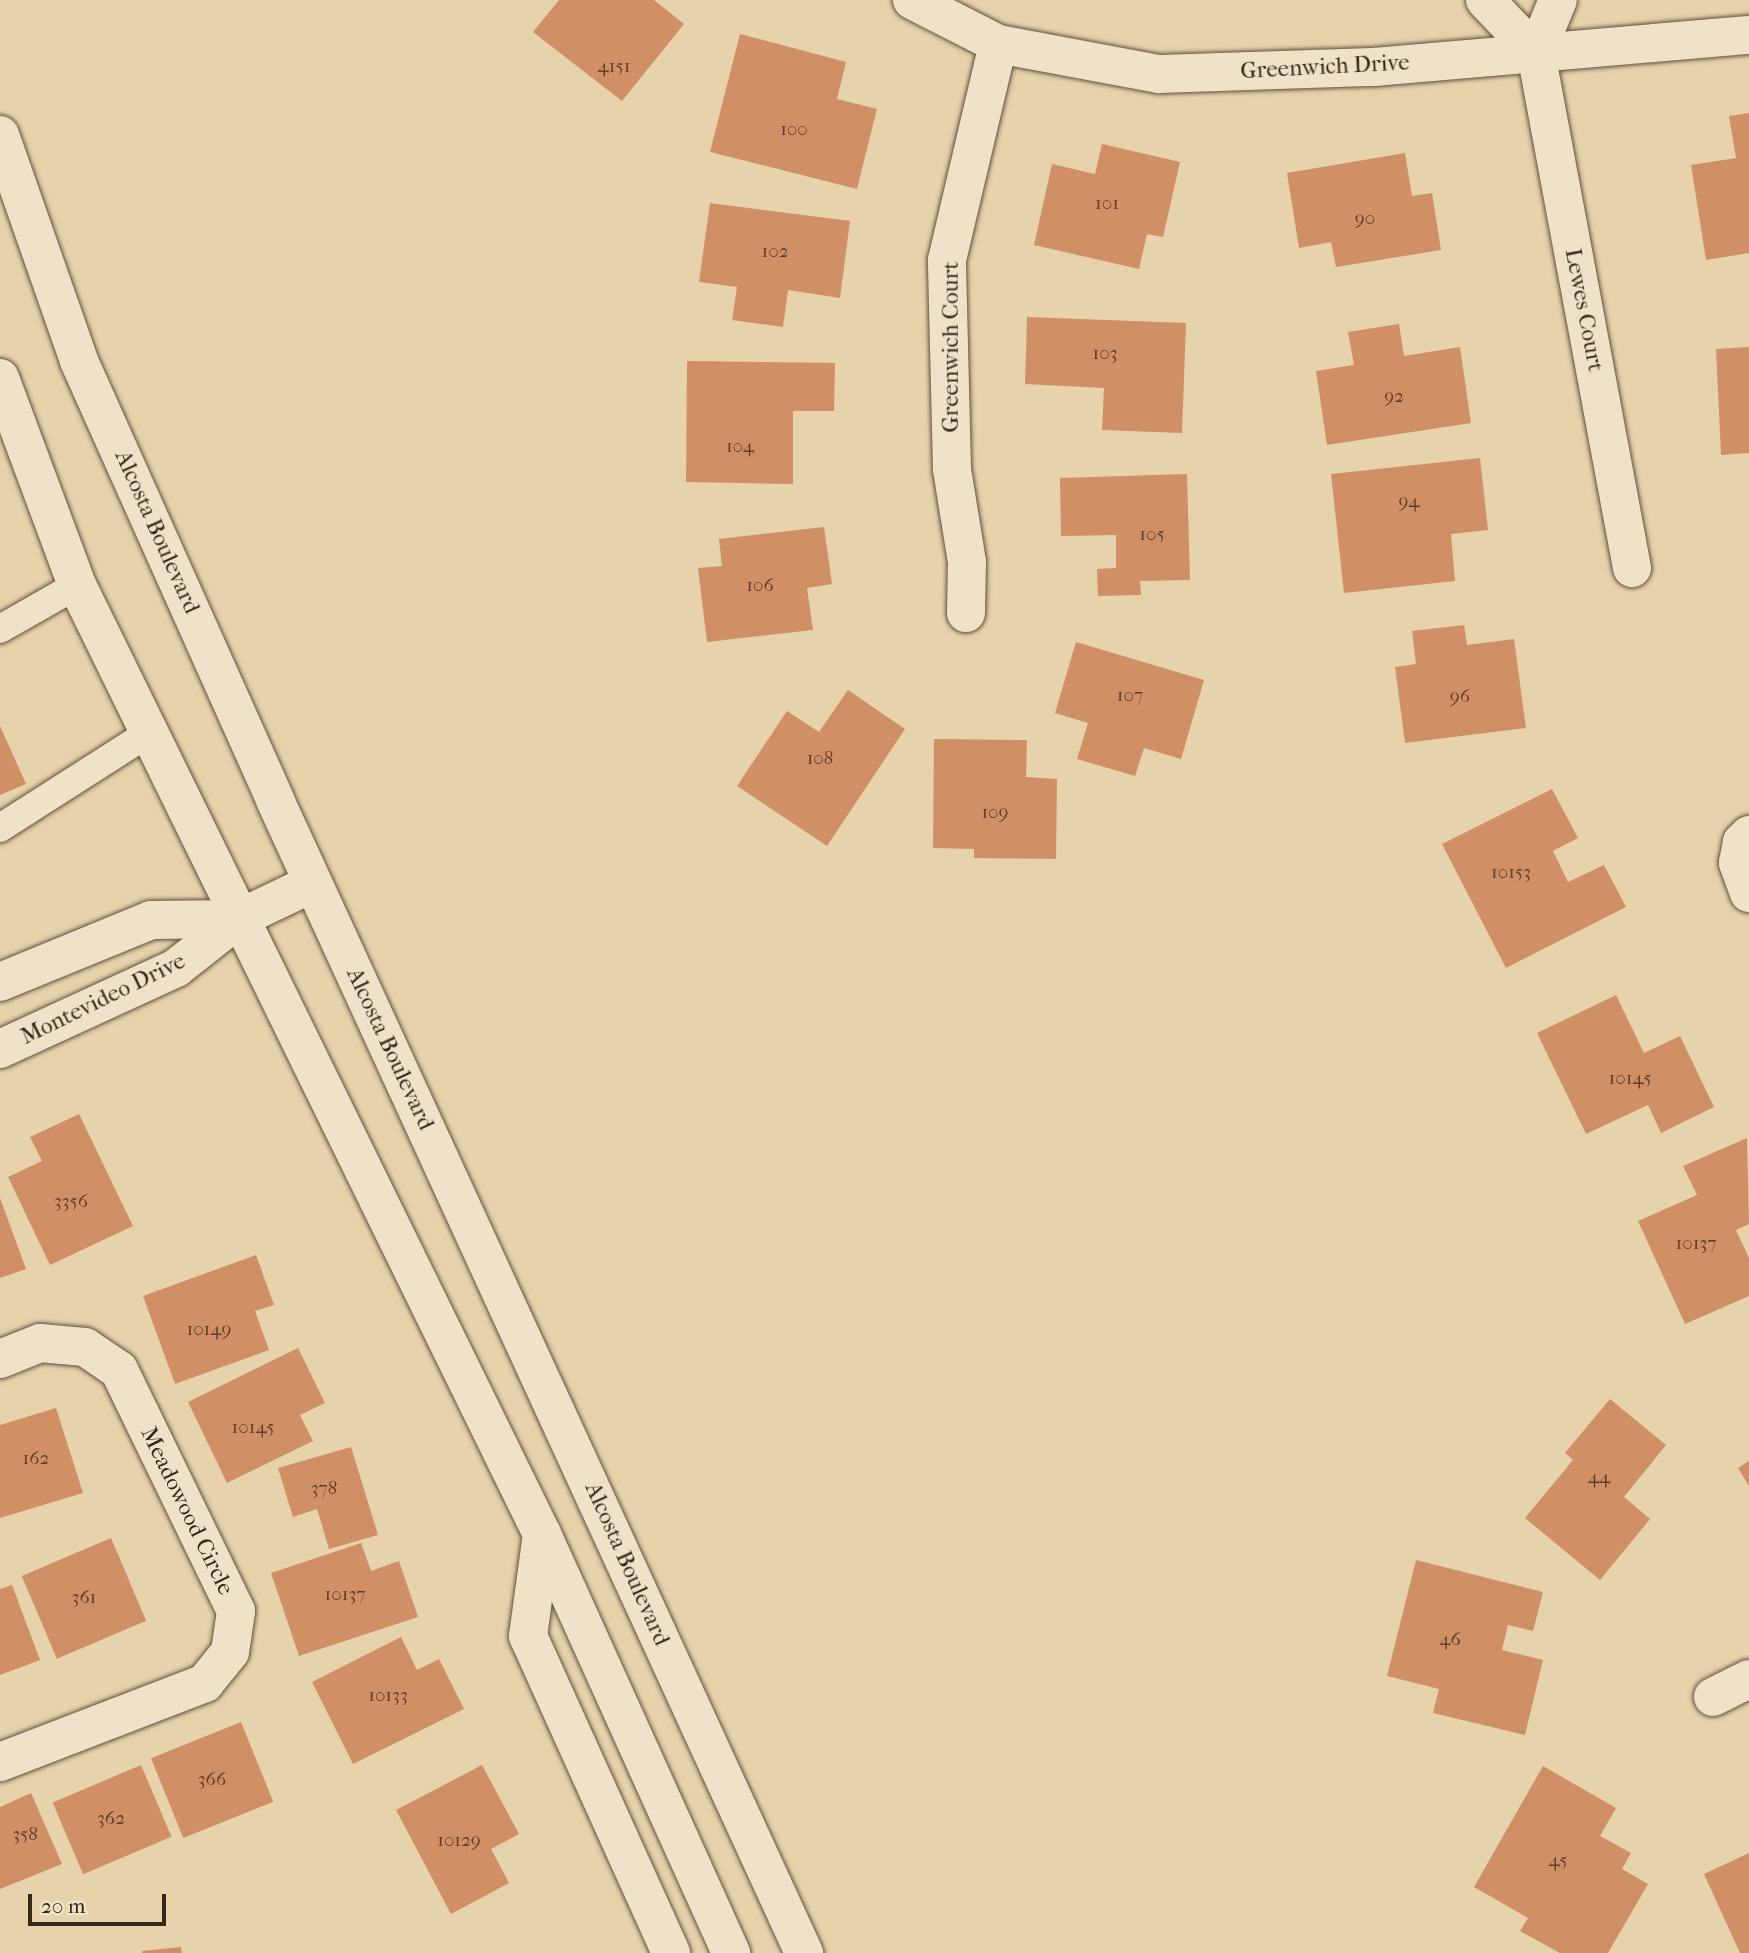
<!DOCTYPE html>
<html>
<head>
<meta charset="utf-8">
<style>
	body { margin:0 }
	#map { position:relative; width:1749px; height:1953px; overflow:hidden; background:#e6d2ab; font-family:"IM FELL French Canon",serif }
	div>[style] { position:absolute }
	.building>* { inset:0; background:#d18f66; transform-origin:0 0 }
	.roads { filter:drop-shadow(0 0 2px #64513b) drop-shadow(0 0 2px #64513b) }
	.service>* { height:28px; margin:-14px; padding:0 14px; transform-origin:14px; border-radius:14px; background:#efe2c8 }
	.minor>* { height:38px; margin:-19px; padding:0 19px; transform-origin:19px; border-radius:19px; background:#efe2c8 }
	.tertiary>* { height:38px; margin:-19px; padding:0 19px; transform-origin:19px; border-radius:19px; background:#efe2c8 }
	.secondary>* { height:38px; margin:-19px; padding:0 19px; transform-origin:19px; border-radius:19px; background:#efe2c8 }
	span { translate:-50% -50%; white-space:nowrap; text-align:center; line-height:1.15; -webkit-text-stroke:5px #efe2c8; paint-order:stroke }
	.number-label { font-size:19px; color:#5e402a }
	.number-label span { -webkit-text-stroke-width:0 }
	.street-label { font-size:23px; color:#382616 }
	.scale { position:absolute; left:28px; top:1894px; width:138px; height:32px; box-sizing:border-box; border:4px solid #382616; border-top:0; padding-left:9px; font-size:21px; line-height:24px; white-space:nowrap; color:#382616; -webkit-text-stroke:5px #efe2c8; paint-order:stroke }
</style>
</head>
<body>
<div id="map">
	<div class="building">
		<i style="clip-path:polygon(559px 0,654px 0,684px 24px,622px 101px,533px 32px)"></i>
		<i style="clip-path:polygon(740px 34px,846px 62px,837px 99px,877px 109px,857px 189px,710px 152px)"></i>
		<i style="clip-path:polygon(1749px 113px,1749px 253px,1706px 260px,1691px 165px,1736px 158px,1729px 116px)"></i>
		<i style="clip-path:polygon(1102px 144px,1180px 162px,1163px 237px,1147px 234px,1139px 269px,1034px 245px,1052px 164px,1095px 174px)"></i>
		<i style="clip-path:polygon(1405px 153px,1412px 196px,1432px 193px,1441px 250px,1336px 267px,1331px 242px,1299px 248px,1287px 173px)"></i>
		<i style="clip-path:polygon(710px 203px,850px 221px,840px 298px,788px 290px,783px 327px,732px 320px,737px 287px,699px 282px)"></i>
		<i style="clip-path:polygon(1027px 317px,1186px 323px,1182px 433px,1102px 430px,1104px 388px,1025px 384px)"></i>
		<i style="clip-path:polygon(1399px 324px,1404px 356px,1460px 347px,1471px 423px,1327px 445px,1316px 371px,1354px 365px,1348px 332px)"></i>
		<i style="clip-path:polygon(1749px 347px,1749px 453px,1721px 455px,1716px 349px)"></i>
		<i style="clip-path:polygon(687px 361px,835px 363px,834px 411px,793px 411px,793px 484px,686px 482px)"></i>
		<i style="clip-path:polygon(1480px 458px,1488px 530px,1451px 534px,1455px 581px,1344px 593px,1331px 474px)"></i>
		<i style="clip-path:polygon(1187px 474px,1190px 580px,1140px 581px,1141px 595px,1098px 596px,1097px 569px,1116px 568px,1116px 535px,1061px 536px,1060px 478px)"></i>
		<i style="clip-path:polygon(824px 527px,832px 584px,807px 588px,813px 630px,707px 642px,698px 568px,722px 566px,719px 539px)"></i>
		<i style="clip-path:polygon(1464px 625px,1467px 645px,1514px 639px,1526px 728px,1405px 743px,1395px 667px,1416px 664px,1412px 631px)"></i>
		<i style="clip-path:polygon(1076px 642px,1204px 680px,1181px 759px,1144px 748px,1135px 776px,1077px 759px,1088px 723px,1055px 713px)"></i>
		<i style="clip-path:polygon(848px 690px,905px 729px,827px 846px,737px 786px,787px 711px,819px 732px)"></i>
		<i style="clip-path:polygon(0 726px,26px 784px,0 795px)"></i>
		<i style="clip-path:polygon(934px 739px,1027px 740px,1026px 777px,1057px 779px,1056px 859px,974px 858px,974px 849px,933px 848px)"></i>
		<i style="clip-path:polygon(1552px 789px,1578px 838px,1553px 851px,1568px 882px,1604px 865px,1626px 907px,1506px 968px,1442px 844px)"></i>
		<i style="clip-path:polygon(1616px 995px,1644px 1053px,1680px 1036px,1714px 1107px,1661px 1133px,1648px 1105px,1586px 1134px,1537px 1033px)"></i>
		<i style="clip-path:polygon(79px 1114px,133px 1226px,50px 1265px,8px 1177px,42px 1161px,30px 1137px)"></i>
		<i style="clip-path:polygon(1747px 1138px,1749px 1224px,1736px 1230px,1749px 1258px,1749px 1296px,1685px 1324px,1638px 1221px,1697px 1195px,1683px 1166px)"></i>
		<i style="clip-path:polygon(0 1198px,26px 1269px,0 1278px)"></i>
		<i style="clip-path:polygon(256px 1255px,274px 1305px,255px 1311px,269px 1350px,175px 1384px,143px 1296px)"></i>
		<i style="clip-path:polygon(298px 1348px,325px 1403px,300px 1415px,313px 1441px,227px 1483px,188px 1402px)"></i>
		<i style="clip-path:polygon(1610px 1399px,1666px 1445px,1624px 1497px,1650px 1519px,1600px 1580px,1525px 1518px,1573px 1460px,1565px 1453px)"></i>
		<i style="clip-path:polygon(56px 1408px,83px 1493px,0 1518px,0 1425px)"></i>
		<i style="clip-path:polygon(351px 1447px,378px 1535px,329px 1549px,317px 1509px,293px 1517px,278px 1468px)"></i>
		<i style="clip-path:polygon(1749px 1461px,1749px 1486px,1738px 1468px)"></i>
		<i style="left:111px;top:1538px;width:90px;height:97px;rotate:67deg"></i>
		<i style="clip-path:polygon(361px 1543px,371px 1571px,399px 1561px,418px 1617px,299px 1656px,271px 1573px)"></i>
		<i style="clip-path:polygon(1416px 1560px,1543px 1592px,1533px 1631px,1508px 1625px,1502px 1650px,1543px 1660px,1525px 1735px,1433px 1713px,1439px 1689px,1387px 1676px)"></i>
		<i style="clip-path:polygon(12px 1585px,40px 1660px,0 1675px,0 1589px)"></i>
		<i style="clip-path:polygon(401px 1637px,417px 1670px,439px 1659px,464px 1709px,353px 1764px,312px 1682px)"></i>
		<i style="left:241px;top:1722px;width:86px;height:97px;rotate:68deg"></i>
		<i style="left:141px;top:1765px;width:78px;height:96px;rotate:67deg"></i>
		<i style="clip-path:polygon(482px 1765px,519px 1834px,491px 1849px,509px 1883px,451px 1914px,396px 1810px)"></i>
		<i style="clip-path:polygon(1543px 1766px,1616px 1808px,1600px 1836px,1631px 1853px,1622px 1869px,1648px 1884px,1608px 1953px,1560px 1953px,1520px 1931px,1528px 1918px,1474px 1887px)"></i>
		<i style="clip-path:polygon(31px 1793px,62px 1864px,0 1889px,0 1807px)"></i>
		<i style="clip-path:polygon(1749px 1853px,1749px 1953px,1740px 1953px,1704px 1874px)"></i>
		<i style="clip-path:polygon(181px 1947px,182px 1953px,142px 1953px,142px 1951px)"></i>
	</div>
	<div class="roads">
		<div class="service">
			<i style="left:0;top:629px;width:89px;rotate:-29.7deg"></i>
			<i style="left:0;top:828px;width:174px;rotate:-32.6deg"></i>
		</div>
		<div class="minor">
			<i style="left:912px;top:0;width:97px;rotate:27.1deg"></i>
			<i style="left:998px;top:44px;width:164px;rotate:10.6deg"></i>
			<i style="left:1159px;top:74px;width:215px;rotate:-1.9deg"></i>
			<i style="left:1374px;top:67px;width:376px;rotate:-4.9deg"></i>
			<i style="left:1485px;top:0;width:74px;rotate:46.1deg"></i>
			<i style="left:1536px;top:53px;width:524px;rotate:79.44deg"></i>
			<i style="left:1536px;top:53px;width:57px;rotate:-67.5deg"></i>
			<i style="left:966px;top:613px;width:51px;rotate:-88.9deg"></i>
			<i style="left:967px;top:562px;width:94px;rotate:-99.2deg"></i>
			<i style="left:952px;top:469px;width:209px;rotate:-91.4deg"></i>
			<i style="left:947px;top:260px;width:222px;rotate:-76.7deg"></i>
			<i style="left:1749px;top:835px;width:10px;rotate:135deg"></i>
			<i style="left:1742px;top:842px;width:21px;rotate:101deg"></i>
			<i style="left:1738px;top:863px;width:32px;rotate:70deg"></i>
			<i style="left:0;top:1359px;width:43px;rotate:-21.8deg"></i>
			<i style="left:40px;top:1343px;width:45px;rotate:5.1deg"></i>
			<i style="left:85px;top:1347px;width:41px;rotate:34.1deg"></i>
			<i style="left:119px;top:1370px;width:268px;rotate:64.1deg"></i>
			<i style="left:236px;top:1611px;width:41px;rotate:98.3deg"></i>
			<i style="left:230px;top:1652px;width:40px;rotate:129deg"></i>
			<i style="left:205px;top:1683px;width:220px;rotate:158.9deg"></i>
			<i style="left:542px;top:1534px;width:103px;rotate:97.8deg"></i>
			<i style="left:528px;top:1636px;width:348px;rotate:65.7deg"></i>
			<i style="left:1713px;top:1697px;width:40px;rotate:-26.6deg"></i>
		</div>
		<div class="tertiary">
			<i style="left:0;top:982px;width:163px;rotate:-22.3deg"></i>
			<i style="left:151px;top:920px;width:87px;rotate:-0.7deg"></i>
			<i style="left:0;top:1049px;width:194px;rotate:-24.7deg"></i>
			<i style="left:176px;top:968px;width:79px;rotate:-38.3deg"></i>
			<i style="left:238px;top:919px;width:83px;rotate:-25.6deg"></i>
		</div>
		<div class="secondary">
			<i style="left:0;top:135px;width:239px;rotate:70.7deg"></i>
			<i style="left:79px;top:361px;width:481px;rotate:65.9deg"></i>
			<i style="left:275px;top:800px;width:1269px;rotate:65.35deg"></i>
			<i style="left:0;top:378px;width:221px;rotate:69.6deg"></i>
			<i style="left:77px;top:585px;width:1057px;rotate:63.9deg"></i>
			<i style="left:542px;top:1534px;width:460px;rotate:65.7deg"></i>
		</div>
	</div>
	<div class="number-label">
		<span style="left:614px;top:67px">4151</span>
		<span style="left:794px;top:130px">100</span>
		<span style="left:1107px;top:204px">101</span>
		<span style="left:1365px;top:219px">90</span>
		<span style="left:775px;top:252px">102</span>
		<span style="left:1105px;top:354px">103</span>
		<span style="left:1394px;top:397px">92</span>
		<span style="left:740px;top:447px">104</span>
		<span style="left:1409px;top:502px">94</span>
		<span style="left:1152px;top:535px">105</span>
		<span style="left:760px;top:586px">106</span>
		<span style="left:1130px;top:696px">107</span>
		<span style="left:1460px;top:697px">96</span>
		<span style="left:820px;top:759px">108</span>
		<span style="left:995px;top:813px">109</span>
		<span style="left:1511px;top:873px">10153</span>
		<span style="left:1630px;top:1079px">10145</span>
		<span style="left:71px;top:1202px">3356</span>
		<span style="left:1696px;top:1244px">10137</span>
		<span style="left:209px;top:1330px">10149</span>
		<span style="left:253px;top:1428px">10145</span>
		<span style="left:36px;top:1459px">162</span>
		<span style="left:1599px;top:1478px">44</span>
		<span style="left:324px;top:1489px">378</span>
		<span style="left:345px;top:1595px">10137</span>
		<span style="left:84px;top:1598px">361</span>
		<span style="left:1450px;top:1640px">46</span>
		<span style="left:388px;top:1696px">10133</span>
		<span style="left:212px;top:1780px">366</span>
		<span style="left:111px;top:1819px">362</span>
		<span style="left:25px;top:1835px">358</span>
		<span style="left:459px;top:1841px">10129</span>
		<span style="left:1558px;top:1861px">45</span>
	</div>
	<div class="street-label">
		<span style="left:1325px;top:67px;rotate:-3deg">Greenwich Drive</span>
		<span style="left:1584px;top:310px;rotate:79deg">Lewes Court</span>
		<span style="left:951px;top:347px;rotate:-90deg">Greenwich Court</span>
		<span style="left:157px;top:532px;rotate:66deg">Alcosta Boulevard</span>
		<span style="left:103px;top:999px;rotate:-26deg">Montevideo Drive</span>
		<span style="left:390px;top:1049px;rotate:65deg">Alcosta Boulevard</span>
		<span style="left:187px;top:1511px;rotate:64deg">Meadowood Circle</span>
		<span style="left:627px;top:1564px;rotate:66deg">Alcosta Boulevard</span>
	</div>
	<div class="scale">20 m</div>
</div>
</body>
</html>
